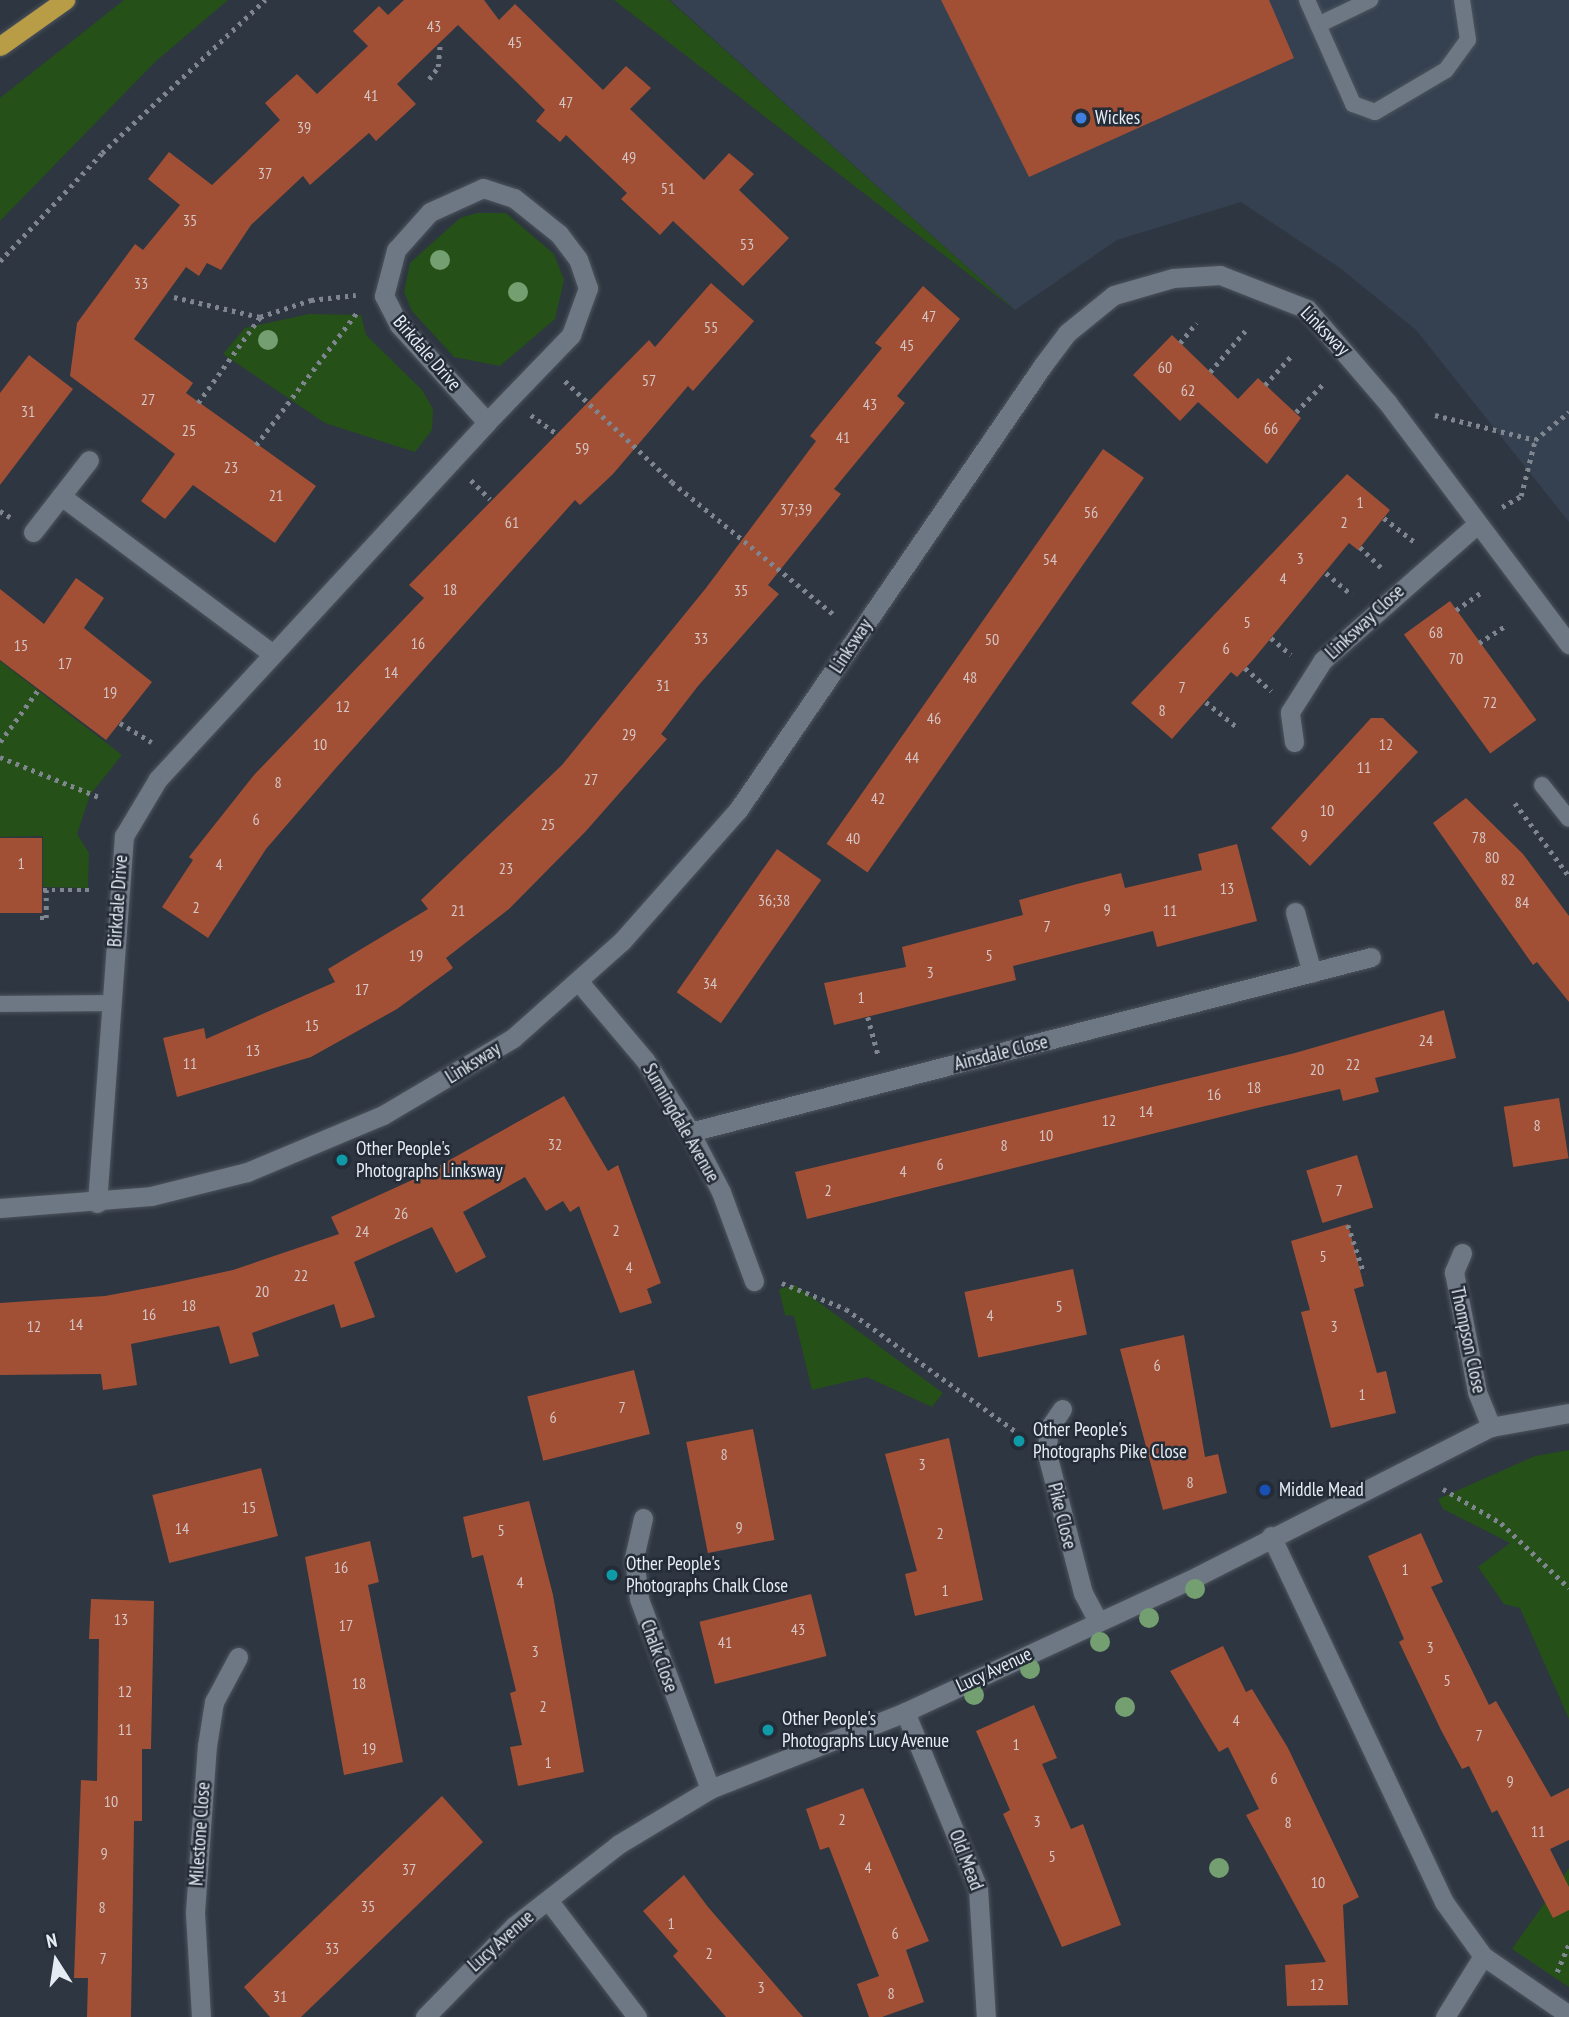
<!DOCTYPE html>
<html>
<head>
<meta charset="utf-8">
<style>
	body { margin:0 }
	#map { position:relative; width:1569px; height:2017px; overflow:hidden; background:#2e3641; font-family:"PT Sans Narrow",sans-serif }
	div>[style] { position:absolute }
	.built>* { inset:0; background:#354050 }
	.green>* { inset:0; background:#255017 }
	.building>* { inset:0; background:#a15036; transform-origin:0 0 }
	.path>* { height:4.5px; margin-top:-2.25px; transform-origin:0; background:repeating-linear-gradient(90deg,#7f868f 0 3.5px,transparent 0 8.5px) }
	.roads { filter:drop-shadow(0 0 2px #4c545d) drop-shadow(0 0 2px #4c545d) }
	.service>* { height:16px; margin:-8px; padding:0 8px; transform-origin:8px; border-radius:8px; background:#6e7884 }
	.minor>* { height:19px; margin:-9.5px; padding:0 9.5px; transform-origin:9.5px; border-radius:9.5px; background:#6e7884 }
	.tertiary>* { height:19px; margin:-9.5px; padding:0 9.5px; transform-origin:9.5px; border-radius:9.5px; background:#6e7884 }
	.trunk>* { height:19px; margin:-9.5px; padding:0 9.5px; transform-origin:9.5px; border-radius:9.5px; background:#b89c46 }
	.trees>* { width:20px; height:20px; margin:-10px; border-radius:50%; background:#74a071 }
	.dots>* { width:19px; height:19px; translate:-50% -50%; box-sizing:border-box; border:4px solid #242c37; border-radius:50% }
	span { translate:-50% -50%; white-space:nowrap; text-align:center; line-height:1.15; -webkit-text-stroke:5px #242c37; paint-order:stroke }
	.number-label { font-size:16px; color:#d5c5c4 }
	.number-label span { -webkit-text-stroke-width:0 }
	.poi-label { font-size:19px; color:#e6ecf3 }
	.left { translate:0 -50%; text-align:left }
	.street-label { font-size:19px; color:#e6ecf3 }
	.north { position:absolute; left:21px; top:1926px; width:70px; height:70px; -webkit-text-stroke:5px #242c37; paint-order:stroke; rotate:348deg; font-size:19px; font-weight:700; line-height:28px; text-align:center; color:#e6ecf3 }
	.north::after { content:''; display:block; margin:auto; width:24px; height:32px; background:#e6ecf3; clip-path:polygon(50% 0,100% 100%,50% 72%,0 100%) }
</style>
</head>
<body>
<div id="map">
	<div class="built">
		<i style="clip-path:polygon(670px 0,1569px 0,1569px 522px,1416px 330px,1340px 268px,1241px 202px,1117px 240px,1015px 310px)"></i>
	</div>
	<div class="green">
		<i style="clip-path:polygon(124px 0,228px 0,155px 62px,0 221px,0 98px)"></i>
		<i style="clip-path:polygon(614px 0,669px 0,1015px 310px)"></i>
		<i style="clip-path:polygon(477px 213px,506px 213px,554px 254px,564px 280px,555px 319px,500px 366px,454px 357px,412px 311px,404px 292px,410px 263px,460px 218px)"></i>
		<i style="clip-path:polygon(309px 314px,361px 315px,366px 335px,422px 390px,433px 409px,432px 430px,415px 452px,325px 423px,223px 354px,245px 328px)"></i>
		<i style="clip-path:polygon(0 661px,122px 755px,90px 795px,77px 834px,89px 853px,88px 888px,43px 887px,43px 836px,0 837px)"></i>
		<i style="clip-path:polygon(795px 1285px,943px 1393px,932px 1407px,867px 1377px,812px 1390px,794px 1316px,785px 1315px,779px 1289px)"></i>
		<i style="clip-path:polygon(1569px 1450px,1569px 1719px,1520px 1608px,1504px 1604px,1478px 1567px,1510px 1543px,1443px 1509px,1438px 1499px,1535px 1456px)"></i>
		<i style="clip-path:polygon(1569px 1868px,1569px 1987px,1512px 1949px)"></i>
	</div>
	<div class="building">
		<i style="clip-path:polygon(404px 0,484px 0,499px 20px,515px 4px,603px 90px,626px 66px,651px 88px,630px 109px,704px 180px,729px 153px,754px 174px,739px 190px,789px 238px,743px 286px,673px 221px,660px 235px,621px 199px,627px 193px,566px 135px,560px 142px,536px 121px,545px 110px,458px 25px,397px 84px,416px 104px,376px 141px,369px 133px,310px 185px,303px 176px,251px 225px,221px 270px,207px 263px,199px 276px,186px 267px,134px 339px,193px 383px,186px 393px,316px 486px,275px 543px,193px 485px,165px 519px,141px 501px,175px 454px,70px 376px,77px 323px,135px 244px,143px 250px,180px 205px,148px 179px,169px 152px,212px 185px,280px 120px,265px 103px,297px 74px,317px 94px,368px 46px,353px 31px,379px 6px,388px 15px)"></i>
		<i style="clip-path:polygon(941px 0,1269px 0,1294px 58px,1029px 177px)"></i>
		<i style="clip-path:polygon(711px 283px,754px 321px,693px 391px,688px 386px,613px 474px,580px 505px,575px 500px,335px 769px,266px 849px,208px 938px,162px 907px,193px 860px,189px 857px,254px 775px,424px 598px,409px 585px,649px 340px,655px 347px)"></i>
		<i style="clip-path:polygon(923px 286px,960px 319px,897px 396px,905px 403px,834px 489px,841px 494px,768px 585px,779px 594px,698px 686px,661px 734px,667px 739px,586px 831px,509px 909px,446px 958px,453px 968px,397px 1009px,311px 1057px,177px 1097px,163px 1038px,204px 1028px,206px 1039px,335px 982px,328px 969px,428px 909px,421px 900px,562px 765px,706px 588px,816px 441px,810px 436px,882px 348px,875px 343px)"></i>
		<i style="clip-path:polygon(1172px 335px,1238px 399px,1258px 378px,1301px 418px,1267px 464px,1198px 402px,1180px 421px,1133px 375px)"></i>
		<i style="clip-path:polygon(29px 355px,73px 389px,0 485px,0 393px)"></i>
		<i style="left:1103px;top:449px;width:50px;height:482px;rotate:35deg"></i>
		<i style="clip-path:polygon(1347px 474px,1390px 510px,1358px 550px,1349px 543px,1252px 661px,1237px 677px,1231px 672px,1172px 739px,1131px 703px)"></i>
		<i style="clip-path:polygon(76px 578px,104px 598px,84px 628px,152px 682px,106px 740px,0 660px,0 589px,44px 624px)"></i>
		<i style="left:1450px;top:601px;width:147px;height:57px;rotate:54deg"></i>
		<i style="clip-path:polygon(1371px 718px,1383px 718px,1418px 752px,1310px 866px,1271px 828px)"></i>
		<i style="clip-path:polygon(1466px 798px,1523px 854px,1569px 916px,1569px 1002px,1537px 962px,1533px 965px,1433px 823px)"></i>
		<i style="left:0;top:838px;width:42px;height:75px"></i>
		<i style="clip-path:polygon(1237px 844px,1257px 921px,1157px 947px,1153px 931px,1013px 966px,1016px 980px,834px 1025px,824px 983px,906px 967px,902px 947px,1023px 915px,1019px 900px,1077px 884px,1121px 873px,1125px 888px,1202px 870px,1198px 854px)"></i>
		<i style="left:777px;top:849px;width:54px;height:175px;rotate:35deg"></i>
		<i style="clip-path:polygon(1444px 1010px,1456px 1058px,1375px 1078px,1379px 1092px,1343px 1101px,1340px 1089px,1257px 1108px,807px 1219px,795px 1172px,1295px 1053px)"></i>
		<i style="clip-path:polygon(564px 1096px,608px 1171px,618px 1165px,661px 1283px,647px 1289px,652px 1303px,620px 1313px,579px 1206px,570px 1212px,563px 1201px,546px 1211px,525px 1177px,463px 1212px,486px 1257px,456px 1273px,432px 1227px,354px 1262px,375px 1317px,341px 1328px,334px 1304px,252px 1333px,259px 1356px,230px 1364px,219px 1326px,131px 1344px,137px 1385px,103px 1390px,101px 1374px,0 1375px,0 1303px,105px 1296px,164px 1285px,233px 1270px,339px 1234px,331px 1217px,421px 1176px)"></i>
		<i style="left:1559px;top:1098px;width:61px;height:56px;rotate:81deg"></i>
		<i style="left:1357px;top:1155px;width:55px;height:53px;rotate:73deg"></i>
		<i style="clip-path:polygon(1348px 1224px,1364px 1286px,1354px 1289px,1377px 1373px,1386px 1371px,1396px 1413px,1331px 1428px,1301px 1312px,1310px 1310px,1291px 1241px)"></i>
		<i style="left:1073px;top:1269px;width:67px;height:111px;rotate:78deg"></i>
		<i style="clip-path:polygon(1184px 1335px,1205px 1457px,1218px 1454px,1227px 1493px,1163px 1510px,1120px 1349px)"></i>
		<i style="left:634px;top:1370px;width:66px;height:110px;rotate:76deg"></i>
		<i style="left:753px;top:1429px;width:113px;height:68px;rotate:79deg"></i>
		<i style="clip-path:polygon(949px 1438px,983px 1600px,915px 1616px,905px 1574px,917px 1571px,885px 1454px)"></i>
		<i style="left:261px;top:1468px;width:70px;height:112px;rotate:76deg"></i>
		<i style="clip-path:polygon(529px 1501px,553px 1595px,584px 1772px,518px 1786px,510px 1747px,522px 1745px,510px 1693px,516px 1691px,483px 1555px,472px 1558px,463px 1517px)"></i>
		<i style="clip-path:polygon(1421px 1533px,1443px 1582px,1431px 1587px,1489px 1705px,1496px 1701px,1551px 1797px,1569px 1788px,1569px 1840px,1550px 1849px,1569px 1887px,1569px 1910px,1553px 1918px,1497px 1810px,1492px 1813px,1469px 1766px,1462px 1769px,1441px 1730px,1399px 1642px,1404px 1639px,1368px 1556px)"></i>
		<i style="clip-path:polygon(370px 1541px,379px 1582px,368px 1585px,403px 1762px,344px 1775px,305px 1557px)"></i>
		<i style="left:811px;top:1594px;width:64px;height:115px;rotate:76deg"></i>
		<i style="clip-path:polygon(91px 1599px,154px 1601px,151px 1749px,142px 1749px,142px 1821px,134px 1821px,131px 2017px,87px 2017px,88px 1978px,74px 1978px,81px 1780px,97px 1781px,99px 1639px,89px 1639px)"></i>
		<i style="clip-path:polygon(1223px 1646px,1246px 1692px,1252px 1689px,1288px 1748px,1359px 1897px,1343px 1905px,1348px 2005px,1287px 2006px,1285px 1965px,1326px 1962px,1246px 1815px,1259px 1809px,1228px 1747px,1219px 1752px,1170px 1671px)"></i>
		<i style="clip-path:polygon(1034px 1705px,1057px 1758px,1042px 1764px,1071px 1829px,1083px 1824px,1121px 1925px,1062px 1947px,1003px 1814px,1010px 1810px,976px 1731px)"></i>
		<i style="clip-path:polygon(863px 1788px,929px 1941px,906px 1950px,924px 2002px,882px 2017px,869px 2017px,857px 1984px,879px 1976px,829px 1847px,820px 1850px,806px 1809px)"></i>
		<i style="clip-path:polygon(442px 1796px,483px 1842px,301px 2017px,270px 2017px,244px 1987px)"></i>
		<i style="clip-path:polygon(684px 1875px,708px 1907px,803px 2017px,726px 2017px,673px 1956px,678px 1951px,643px 1911px)"></i>
	</div>
	<div class="path">
		<i style="left:429px;top:79px;width:15px;rotate:-53deg"></i>
		<i style="left:438px;top:67px;width:25px;rotate:-85deg"></i>
		<i style="left:0;top:261px;width:149px;rotate:-46.6deg"></i>
		<i style="left:102px;top:153px;width:224px;rotate:-43.2deg"></i>
		<i style="left:174px;top:297px;width:88px;rotate:13.1deg"></i>
		<i style="left:1180px;top:343px;width:26px;rotate:-51deg"></i>
		<i style="left:1210px;top:372px;width:54px;rotate:-49.5deg"></i>
		<i style="left:565px;top:381px;width:147px;rotate:43.3deg"></i>
		<i style="left:672px;top:482px;width:212px;rotate:39.3deg"></i>
		<i style="left:1265px;top:385px;width:42px;rotate:-47.9deg"></i>
		<i style="left:198px;top:403px;width:106px;rotate:-54.2deg"></i>
		<i style="left:260px;top:317px;width:54px;rotate:-18.4deg"></i>
		<i style="left:311px;top:300px;width:45px;rotate:-6.3deg"></i>
		<i style="left:1296px;top:412px;width:42px;rotate:-46deg"></i>
		<i style="left:531px;top:415px;width:34px;rotate:36deg"></i>
		<i style="left:1435px;top:415px;width:103px;rotate:14deg"></i>
		<i style="left:1535px;top:440px;width:44px;rotate:-39.5deg"></i>
		<i style="left:256px;top:445px;width:168px;rotate:-52.7deg"></i>
		<i style="left:471px;top:480px;width:27px;rotate:45deg"></i>
		<i style="left:1502px;top:507px;width:22px;rotate:-30deg"></i>
		<i style="left:1521px;top:496px;width:58px;rotate:-76deg"></i>
		<i style="left:0;top:511px;width:12px;rotate:31deg"></i>
		<i style="left:1384px;top:518px;width:39px;rotate:38deg"></i>
		<i style="left:1360px;top:547px;width:30px;rotate:44deg"></i>
		<i style="left:1326px;top:573px;width:34px;rotate:40deg"></i>
		<i style="left:1456px;top:610px;width:32px;rotate:-35deg"></i>
		<i style="left:1271px;top:638px;width:26px;rotate:40deg"></i>
		<i style="left:1479px;top:643px;width:33px;rotate:-33deg"></i>
		<i style="left:1245px;top:668px;width:35px;rotate:41deg"></i>
		<i style="left:1206px;top:702px;width:40px;rotate:39deg"></i>
		<i style="left:120px;top:723px;width:37px;rotate:31deg"></i>
		<i style="left:0;top:742px;width:64px;rotate:-53.8deg"></i>
		<i style="left:0;top:757px;width:107px;rotate:22deg"></i>
		<i style="left:1515px;top:803px;width:91px;rotate:53.5deg"></i>
		<i style="left:43px;top:890px;width:48px"></i>
		<i style="left:40px;top:918px;width:6px"></i>
		<i style="left:46px;top:918px;width:28px;rotate:-90deg"></i>
		<i style="left:868px;top:1017px;width:38px;rotate:75deg"></i>
		<i style="left:1348px;top:1225px;width:51px;rotate:71.6deg"></i>
		<i style="left:782px;top:1283px;width:69px;rotate:22.1deg"></i>
		<i style="left:846px;top:1309px;width:212px;rotate:35.8deg"></i>
		<i style="left:1443px;top:1489px;width:67px;rotate:30.4deg"></i>
		<i style="left:1501px;top:1523px;width:94px;rotate:43.7deg"></i>
		<i style="left:1557px;top:1972px;width:30px;rotate:-67deg"></i>
	</div>
	<div class="roads">
		<div class="service">
			<i style="left:1307px;top:0;width:114px;rotate:66.1deg"></i>
			<i style="left:1353px;top:104px;width:23px;rotate:20deg"></i>
			<i style="left:1375px;top:112px;width:82px;rotate:-30.6deg"></i>
			<i style="left:1446px;top:70px;width:37px;rotate:-54deg"></i>
			<i style="left:1468px;top:40px;width:40px;rotate:-98.5deg"></i>
			<i style="left:1318px;top:25px;width:58px;rotate:-25.7deg"></i>
			<i style="left:1542px;top:785px;width:43px;rotate:51.5deg"></i>
			<i style="left:0;top:1004px;width:110px;rotate:-0.5deg"></i>
		</div>
		<div class="minor">
			<i style="left:61px;top:496px;width:264px;rotate:36.7deg"></i>
			<i style="left:33px;top:532px;width:91px;rotate:-52.1deg"></i>
			<i style="left:1294px;top:742px;width:30px;rotate:-98deg"></i>
			<i style="left:1290px;top:712px;width:62px;rotate:-57.6deg"></i>
			<i style="left:1323px;top:660px;width:205px;rotate:-41.4deg"></i>
			<i style="left:1295px;top:912px;width:63px;rotate:74.4deg"></i>
			<i style="left:579px;top:982px;width:102px;rotate:49.8deg"></i>
			<i style="left:645px;top:1060px;width:80px;rotate:57.7deg"></i>
			<i style="left:688px;top:1128px;width:72px;rotate:62.7deg"></i>
			<i style="left:721px;top:1192px;width:95px;rotate:69.7deg"></i>
			<i style="left:690px;top:1132px;width:703px;rotate:-14.41deg"></i>
			<i style="left:97px;top:1203px;width:368px;rotate:-85.8deg"></i>
			<i style="left:124px;top:836px;width:66px;rotate:-59.2deg"></i>
			<i style="left:158px;top:779px;width:485px;rotate:-47.3deg"></i>
			<i style="left:487px;top:422px;width:131px;rotate:-132.2deg"></i>
			<i style="left:399px;top:325px;width:33px;rotate:-117deg"></i>
			<i style="left:384px;top:296px;width:48px;rotate:-75.4deg"></i>
			<i style="left:396px;top:250px;width:51px;rotate:-48.2deg"></i>
			<i style="left:430px;top:212px;width:58px;rotate:-24.4deg"></i>
			<i style="left:483px;top:188px;width:33px;rotate:18deg"></i>
			<i style="left:514px;top:198px;width:58px;rotate:38.7deg"></i>
			<i style="left:559px;top:234px;width:31px;rotate:53deg"></i>
			<i style="left:578px;top:259px;width:31px;rotate:71deg"></i>
			<i style="left:588px;top:288px;width:50px;rotate:109.9deg"></i>
			<i style="left:571px;top:335px;width:121px;rotate:134deg"></i>
			<i style="left:1462px;top:1253px;width:21px;rotate:113deg"></i>
			<i style="left:1454px;top:1272px;width:122px;rotate:79.1deg"></i>
			<i style="left:1477px;top:1392px;width:38px;rotate:68deg"></i>
			<i style="left:1062px;top:1409px;width:25px;rotate:124deg"></i>
			<i style="left:1048px;top:1430px;width:24px;rotate:92deg"></i>
			<i style="left:1047px;top:1454px;width:144px;rotate:75.5deg"></i>
			<i style="left:1083px;top:1593px;width:32px;rotate:62deg"></i>
			<i style="left:643px;top:1518px;width:41px;rotate:102.7deg"></i>
			<i style="left:634px;top:1558px;width:41px;rotate:83deg"></i>
			<i style="left:639px;top:1599px;width:203px;rotate:69.5deg"></i>
			<i style="left:1271px;top:1536px;width:405px;rotate:64.7deg"></i>
			<i style="left:1444px;top:1902px;width:67px;rotate:54.2deg"></i>
			<i style="left:1483px;top:1956px;width:104px;rotate:34.5deg"></i>
			<i style="left:905px;top:1712px;width:191px;rotate:67.5deg"></i>
			<i style="left:978px;top:1888px;width:129px;rotate:86.5deg"></i>
			<i style="left:548px;top:1900px;width:147px;rotate:52.7deg"></i>
			<i style="left:201px;top:2017px;width:105px;rotate:-93.3deg"></i>
			<i style="left:195px;top:1912px;width:166px;rotate:-85.9deg"></i>
			<i style="left:207px;top:1746px;width:45px;rotate:-81deg"></i>
			<i style="left:214px;top:1702px;width:51px;rotate:-61.9deg"></i>
			<i style="left:425px;top:2017px;width:127px;rotate:-45.6deg"></i>
			<i style="left:514px;top:1926px;width:133px;rotate:-38deg"></i>
			<i style="left:619px;top:1844px;width:106px;rotate:-31.1deg"></i>
			<i style="left:710px;top:1789px;width:210px;rotate:-21.5deg"></i>
			<i style="left:905px;top:1712px;width:323px;rotate:-24.9deg"></i>
			<i style="left:1198px;top:1576px;width:329px;rotate:-27deg"></i>
			<i style="left:1491px;top:1427px;width:79px;rotate:-10.2deg"></i>
			<i style="left:1445px;top:2017px;width:72px;rotate:-58.1deg"></i>
		</div>
		<div class="tertiary">
			<i style="left:0;top:1208px;width:151px;rotate:-4.5deg"></i>
			<i style="left:151px;top:1196px;width:99px;rotate:-14deg"></i>
			<i style="left:247px;top:1172px;width:147px;rotate:-22.7deg"></i>
			<i style="left:383px;top:1115px;width:151px;rotate:-30.6deg"></i>
			<i style="left:513px;top:1038px;width:146px;rotate:-41.7deg"></i>
			<i style="left:622px;top:941px;width:175px;rotate:-48.5deg"></i>
			<i style="left:738px;top:810px;width:539px;rotate:-55.57deg"></i>
			<i style="left:1043px;top:365px;width:40px;rotate:-53deg"></i>
			<i style="left:1067px;top:333px;width:60px;rotate:-39deg"></i>
			<i style="left:1114px;top:295px;width:61px;rotate:-16.1deg"></i>
			<i style="left:1173px;top:278px;width:47px;rotate:-3.7deg"></i>
			<i style="left:1220px;top:275px;width:93px;rotate:21.3deg"></i>
			<i style="left:1307px;top:309px;width:123px;rotate:49.3deg"></i>
			<i style="left:1387px;top:402px;width:303px;rotate:53.1deg"></i>
		</div>
		<div class="trunk">
			<i style="left:0;top:46px;width:80px;rotate:-35.3deg"></i>
		</div>
	</div>
	<div class="trees">
		<i style="left:440px;top:260px"></i>
		<i style="left:518px;top:292px"></i>
		<i style="left:268px;top:340px"></i>
		<i style="left:1195px;top:1589px"></i>
		<i style="left:1149px;top:1618px"></i>
		<i style="left:1100px;top:1642px"></i>
		<i style="left:1030px;top:1669px"></i>
		<i style="left:974px;top:1695px"></i>
		<i style="left:1125px;top:1707px"></i>
		<i style="left:1219px;top:1868px"></i>
	</div>
	<div class="dots">
		<i style="left:1081px;top:118px;background:#3f7fe0"></i>
		<i style="left:342px;top:1160px;background:#0f9aa8"></i>
		<i style="left:1019px;top:1441px;background:#0f9aa8"></i>
		<i style="left:1265px;top:1490px;background:#1a4fb4"></i>
		<i style="left:612px;top:1575px;background:#0f9aa8"></i>
		<i style="left:768px;top:1730px;background:#0f9aa8"></i>
	</div>
	<div class="number-label">
		<span style="left:434px;top:26px">43</span>
		<span style="left:515px;top:42px">45</span>
		<span style="left:371px;top:95px">41</span>
		<span style="left:566px;top:102px">47</span>
		<span style="left:304px;top:127px">39</span>
		<span style="left:629px;top:157px">49</span>
		<span style="left:265px;top:173px">37</span>
		<span style="left:668px;top:188px">51</span>
		<span style="left:190px;top:220px">35</span>
		<span style="left:747px;top:244px">53</span>
		<span style="left:141px;top:283px">33</span>
		<span style="left:929px;top:316px">47</span>
		<span style="left:711px;top:327px">55</span>
		<span style="left:907px;top:345px">45</span>
		<span style="left:1165px;top:367px">60</span>
		<span style="left:649px;top:380px">57</span>
		<span style="left:1188px;top:390px">62</span>
		<span style="left:148px;top:399px">27</span>
		<span style="left:870px;top:404px">43</span>
		<span style="left:28px;top:411px">31</span>
		<span style="left:1271px;top:428px">66</span>
		<span style="left:189px;top:430px">25</span>
		<span style="left:843px;top:437px">41</span>
		<span style="left:582px;top:448px">59</span>
		<span style="left:231px;top:467px">23</span>
		<span style="left:276px;top:495px">21</span>
		<span style="left:1360px;top:502px">1</span>
		<span style="left:796px;top:509px">37;39</span>
		<span style="left:1091px;top:512px">56</span>
		<span style="left:512px;top:522px">61</span>
		<span style="left:1344px;top:522px">2</span>
		<span style="left:1300px;top:558px">3</span>
		<span style="left:1050px;top:559px">54</span>
		<span style="left:1283px;top:578px">4</span>
		<span style="left:450px;top:589px">18</span>
		<span style="left:741px;top:590px">35</span>
		<span style="left:1247px;top:622px">5</span>
		<span style="left:1436px;top:632px">68</span>
		<span style="left:701px;top:638px">33</span>
		<span style="left:992px;top:639px">50</span>
		<span style="left:418px;top:643px">16</span>
		<span style="left:21px;top:645px">15</span>
		<span style="left:1226px;top:648px">6</span>
		<span style="left:1456px;top:658px">70</span>
		<span style="left:65px;top:663px">17</span>
		<span style="left:391px;top:672px">14</span>
		<span style="left:970px;top:677px">48</span>
		<span style="left:663px;top:685px">31</span>
		<span style="left:1182px;top:687px">7</span>
		<span style="left:110px;top:692px">19</span>
		<span style="left:1490px;top:702px">72</span>
		<span style="left:343px;top:706px">12</span>
		<span style="left:1162px;top:710px">8</span>
		<span style="left:934px;top:718px">46</span>
		<span style="left:629px;top:734px">29</span>
		<span style="left:320px;top:744px">10</span>
		<span style="left:1386px;top:744px">12</span>
		<span style="left:912px;top:757px">44</span>
		<span style="left:1364px;top:767px">11</span>
		<span style="left:591px;top:779px">27</span>
		<span style="left:278px;top:782px">8</span>
		<span style="left:878px;top:798px">42</span>
		<span style="left:1327px;top:810px">10</span>
		<span style="left:256px;top:819px">6</span>
		<span style="left:548px;top:824px">25</span>
		<span style="left:1304px;top:835px">9</span>
		<span style="left:1479px;top:837px">78</span>
		<span style="left:853px;top:838px">40</span>
		<span style="left:1492px;top:857px">80</span>
		<span style="left:21px;top:863px">1</span>
		<span style="left:219px;top:864px">4</span>
		<span style="left:506px;top:868px">23</span>
		<span style="left:1508px;top:879px">82</span>
		<span style="left:1227px;top:888px">13</span>
		<span style="left:774px;top:900px">36;38</span>
		<span style="left:1522px;top:902px">84</span>
		<span style="left:196px;top:907px">2</span>
		<span style="left:1107px;top:909px">9</span>
		<span style="left:458px;top:910px">21</span>
		<span style="left:1170px;top:910px">11</span>
		<span style="left:1047px;top:926px">7</span>
		<span style="left:416px;top:955px">19</span>
		<span style="left:989px;top:955px">5</span>
		<span style="left:930px;top:972px">3</span>
		<span style="left:710px;top:983px">34</span>
		<span style="left:362px;top:989px">17</span>
		<span style="left:861px;top:997px">1</span>
		<span style="left:312px;top:1025px">15</span>
		<span style="left:1426px;top:1040px">24</span>
		<span style="left:253px;top:1050px">13</span>
		<span style="left:190px;top:1063px">11</span>
		<span style="left:1353px;top:1064px">22</span>
		<span style="left:1317px;top:1069px">20</span>
		<span style="left:1254px;top:1087px">18</span>
		<span style="left:1214px;top:1094px">16</span>
		<span style="left:1146px;top:1111px">14</span>
		<span style="left:1109px;top:1120px">12</span>
		<span style="left:1537px;top:1125px">8</span>
		<span style="left:1046px;top:1135px">10</span>
		<span style="left:555px;top:1144px">32</span>
		<span style="left:1004px;top:1145px">8</span>
		<span style="left:940px;top:1164px">6</span>
		<span style="left:903px;top:1171px">4</span>
		<span style="left:828px;top:1190px">2</span>
		<span style="left:1339px;top:1190px">7</span>
		<span style="left:401px;top:1213px">26</span>
		<span style="left:616px;top:1230px">2</span>
		<span style="left:362px;top:1231px">24</span>
		<span style="left:1323px;top:1256px">5</span>
		<span style="left:629px;top:1267px">4</span>
		<span style="left:301px;top:1275px">22</span>
		<span style="left:262px;top:1291px">20</span>
		<span style="left:189px;top:1305px">18</span>
		<span style="left:1059px;top:1306px">5</span>
		<span style="left:149px;top:1314px">16</span>
		<span style="left:990px;top:1315px">4</span>
		<span style="left:76px;top:1324px">14</span>
		<span style="left:34px;top:1326px">12</span>
		<span style="left:1334px;top:1326px">3</span>
		<span style="left:1157px;top:1365px">6</span>
		<span style="left:1362px;top:1394px">1</span>
		<span style="left:622px;top:1407px">7</span>
		<span style="left:553px;top:1417px">6</span>
		<span style="left:724px;top:1454px">8</span>
		<span style="left:922px;top:1464px">3</span>
		<span style="left:1190px;top:1482px">8</span>
		<span style="left:249px;top:1507px">15</span>
		<span style="left:739px;top:1527px">9</span>
		<span style="left:182px;top:1528px">14</span>
		<span style="left:501px;top:1530px">5</span>
		<span style="left:940px;top:1533px">2</span>
		<span style="left:341px;top:1567px">16</span>
		<span style="left:1405px;top:1569px">1</span>
		<span style="left:520px;top:1582px">4</span>
		<span style="left:945px;top:1590px">1</span>
		<span style="left:121px;top:1619px">13</span>
		<span style="left:346px;top:1625px">17</span>
		<span style="left:798px;top:1629px">43</span>
		<span style="left:725px;top:1642px">41</span>
		<span style="left:1430px;top:1647px">3</span>
		<span style="left:535px;top:1651px">3</span>
		<span style="left:1447px;top:1680px">5</span>
		<span style="left:359px;top:1683px">18</span>
		<span style="left:125px;top:1691px">12</span>
		<span style="left:543px;top:1706px">2</span>
		<span style="left:1236px;top:1720px">4</span>
		<span style="left:125px;top:1729px">11</span>
		<span style="left:1479px;top:1735px">7</span>
		<span style="left:1016px;top:1744px">1</span>
		<span style="left:369px;top:1748px">19</span>
		<span style="left:548px;top:1762px">1</span>
		<span style="left:1274px;top:1778px">6</span>
		<span style="left:1510px;top:1781px">9</span>
		<span style="left:111px;top:1801px">10</span>
		<span style="left:842px;top:1819px">2</span>
		<span style="left:1037px;top:1821px">3</span>
		<span style="left:1288px;top:1822px">8</span>
		<span style="left:1538px;top:1831px">11</span>
		<span style="left:104px;top:1853px">9</span>
		<span style="left:1052px;top:1856px">5</span>
		<span style="left:868px;top:1867px">4</span>
		<span style="left:409px;top:1869px">37</span>
		<span style="left:1318px;top:1882px">10</span>
		<span style="left:368px;top:1906px">35</span>
		<span style="left:102px;top:1907px">8</span>
		<span style="left:671px;top:1923px">1</span>
		<span style="left:895px;top:1933px">6</span>
		<span style="left:332px;top:1948px">33</span>
		<span style="left:709px;top:1953px">2</span>
		<span style="left:103px;top:1958px">7</span>
		<span style="left:1317px;top:1984px">12</span>
		<span style="left:761px;top:1987px">3</span>
		<span style="left:891px;top:1993px">8</span>
		<span style="left:280px;top:1996px">31</span>
	</div>
	<div class="poi-label">
		<span class="left" style="left:1095px;top:118px">Wickes</span>
		<span class="left" style="left:356px;top:1160px">Other People's<br>Photographs Linksway</span>
		<span class="left" style="left:1033px;top:1441px">Other People's<br>Photographs Pike Close</span>
		<span class="left" style="left:1279px;top:1490px">Middle Mead</span>
		<span class="left" style="left:626px;top:1575px">Other People's<br>Photographs Chalk Close</span>
		<span class="left" style="left:782px;top:1730px">Other People's<br>Photographs Lucy Avenue</span>
	</div>
	<div class="street-label">
		<span style="left:1325px;top:331px;rotate:45deg">Linksway</span>
		<span style="left:427px;top:353px;rotate:49deg">Birkdale Drive</span>
		<span style="left:1365px;top:622px;rotate:-43deg">Linksway Close</span>
		<span style="left:851px;top:646px;rotate:-57deg">Linksway</span>
		<span style="left:118px;top:901px;rotate:-86deg">Birkdale Drive</span>
		<span style="left:1001px;top:1053px;rotate:-14deg">Ainsdale Close</span>
		<span style="left:473px;top:1063px;rotate:-32deg">Linksway</span>
		<span style="left:681px;top:1123px;rotate:60deg">Sunningdale Avenue</span>
		<span style="left:1468px;top:1340px;rotate:78deg">Thompson Close</span>
		<span style="left:1062px;top:1516px;rotate:76deg">Pike Close</span>
		<span style="left:659px;top:1656px;rotate:70deg">Chalk Close</span>
		<span style="left:994px;top:1670px;rotate:-25deg">Lucy Avenue</span>
		<span style="left:200px;top:1834px;rotate:-86deg">Milestone Close</span>
		<span style="left:966px;top:1860px;rotate:69deg">Old Mead</span>
		<span style="left:501px;top:1941px;rotate:-42deg">Lucy Avenue</span>
	</div>
	<div class="north">N</div>
</div>
</body>
</html>
